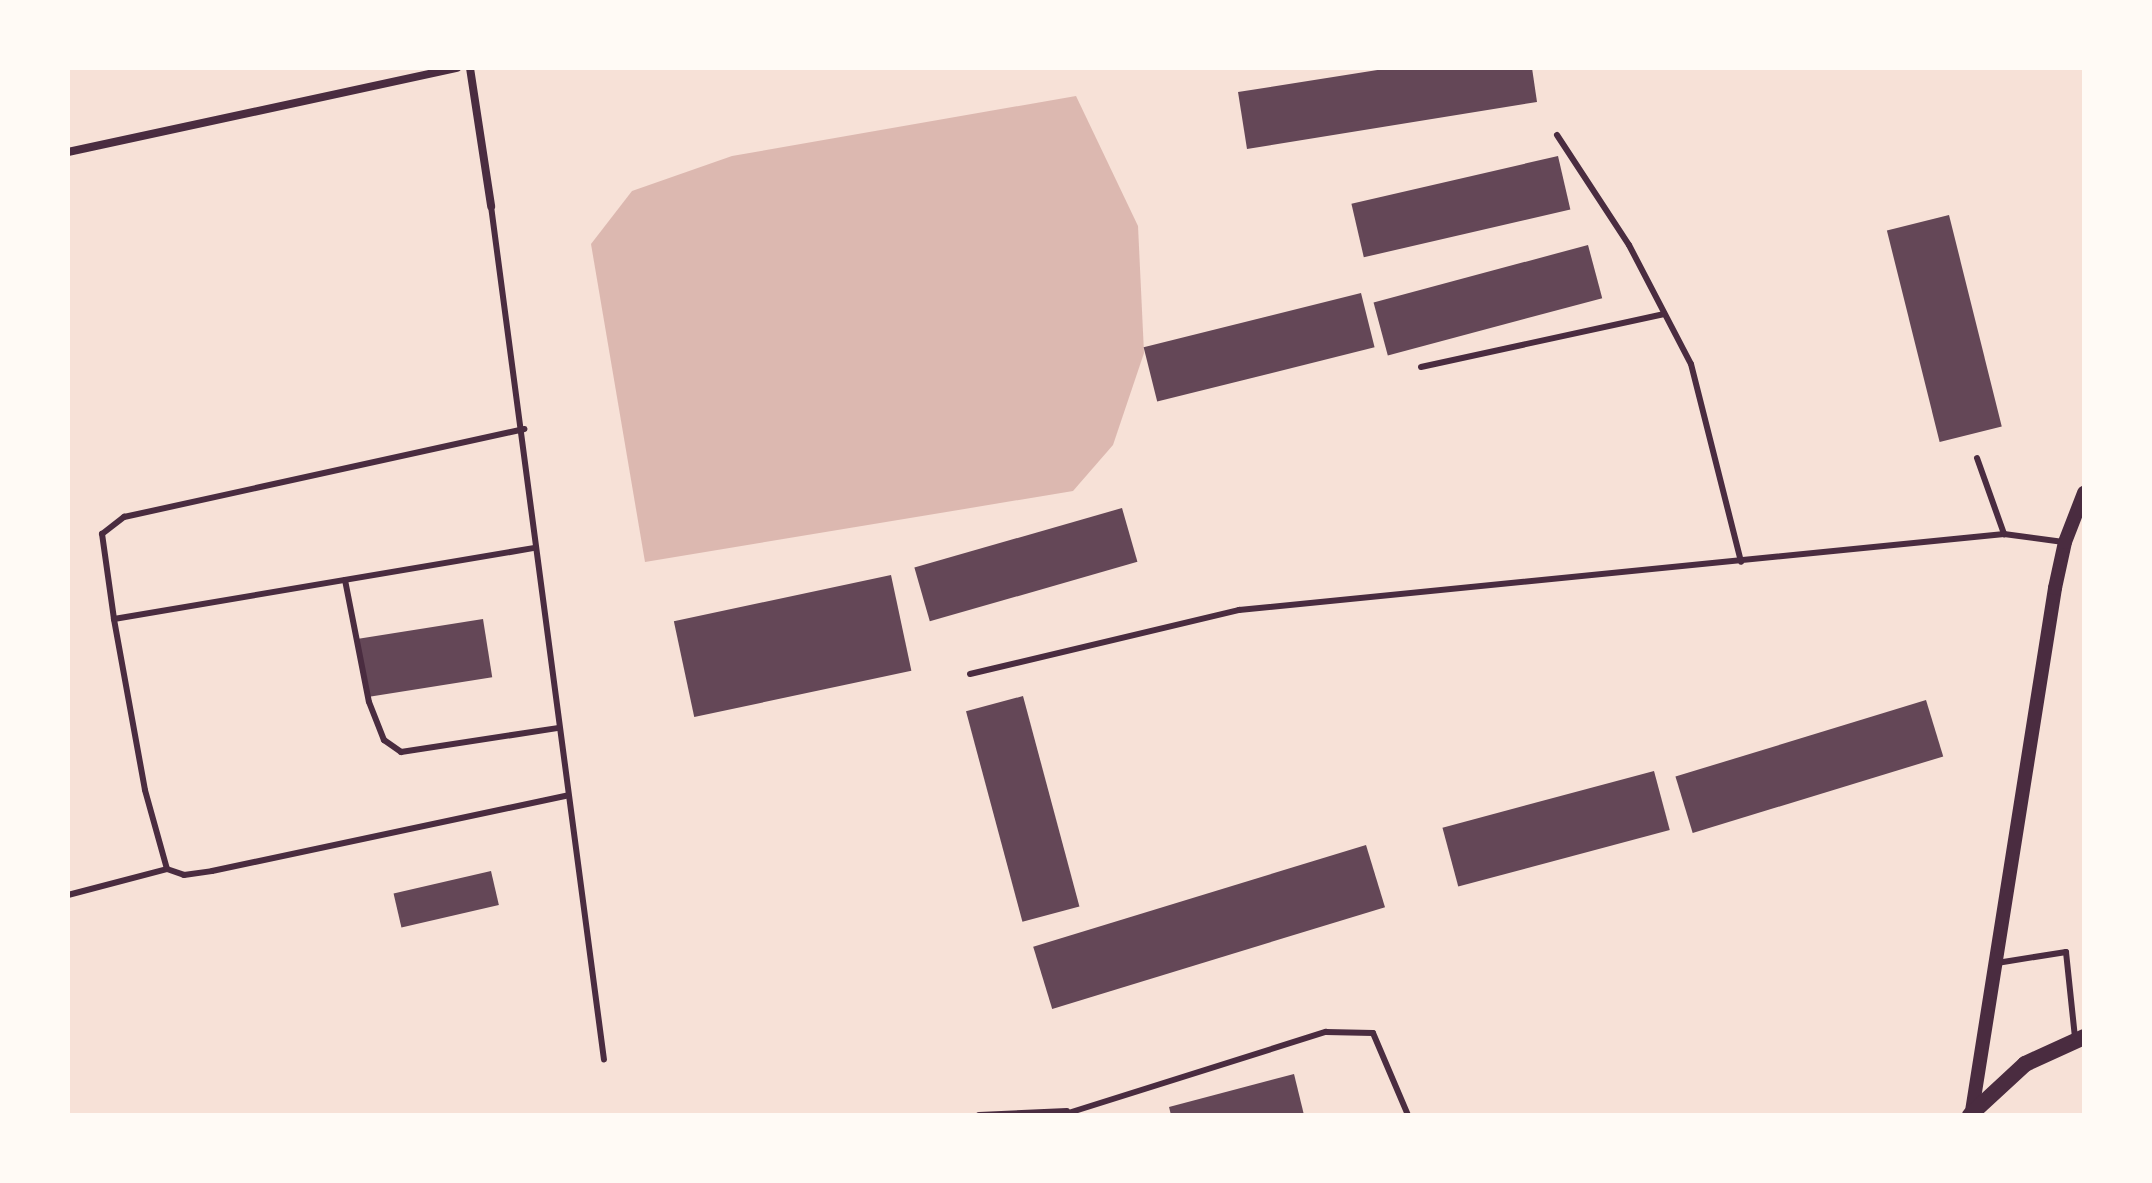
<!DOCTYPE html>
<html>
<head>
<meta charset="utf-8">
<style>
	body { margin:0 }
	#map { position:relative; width:2152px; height:1183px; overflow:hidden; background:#f7e1d7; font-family:Poppins,sans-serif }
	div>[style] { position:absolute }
	.water>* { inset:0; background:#dcb8b0 }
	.building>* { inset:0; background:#644757; transform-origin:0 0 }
	.service>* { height:6px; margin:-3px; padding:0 3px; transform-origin:3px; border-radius:3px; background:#4a2c40 }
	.minor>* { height:8px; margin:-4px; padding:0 4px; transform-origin:4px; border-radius:4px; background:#4a2c40 }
	.tertiary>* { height:14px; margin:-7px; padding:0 7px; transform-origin:7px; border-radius:7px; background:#4a2c40 }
	.secondary>* { height:16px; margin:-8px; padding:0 8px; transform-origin:8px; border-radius:8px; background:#4a2c40 }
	span { translate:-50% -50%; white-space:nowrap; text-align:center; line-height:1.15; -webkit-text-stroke:6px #fffaf5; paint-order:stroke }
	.frame { position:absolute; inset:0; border:70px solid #fffaf5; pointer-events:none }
</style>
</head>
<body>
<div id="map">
	<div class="water">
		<i style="clip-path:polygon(1076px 96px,1138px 226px,1144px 353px,1113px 445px,1073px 491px,645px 562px,591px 244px,632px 191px,732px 156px)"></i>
	</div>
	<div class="building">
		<i style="clip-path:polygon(1390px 68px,1532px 68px,1537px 102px,1247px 149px,1238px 92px)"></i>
		<i style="left:1558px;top:156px;width:55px;height:212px;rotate:77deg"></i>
		<i style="left:1949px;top:215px;width:218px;height:64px;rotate:76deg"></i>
		<i style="left:1588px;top:245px;width:55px;height:222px;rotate:75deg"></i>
		<i style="left:1361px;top:293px;width:56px;height:224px;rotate:76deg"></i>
		<i style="left:1122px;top:508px;width:56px;height:216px;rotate:74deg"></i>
		<i style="left:891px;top:575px;width:98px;height:222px;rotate:78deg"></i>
		<i style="left:483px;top:619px;width:59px;height:126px;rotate:81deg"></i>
		<i style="left:1023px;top:696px;width:218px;height:59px;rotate:75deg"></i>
		<i style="left:1926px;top:700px;width:59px;height:262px;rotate:73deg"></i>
		<i style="left:1654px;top:771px;width:61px;height:219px;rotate:75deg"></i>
		<i style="left:1366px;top:845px;width:65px;height:348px;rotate:73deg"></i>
		<i style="left:491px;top:871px;width:35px;height:100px;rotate:77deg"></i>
		<i style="clip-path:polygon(1294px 1074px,1304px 1115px,1171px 1115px,1169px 1107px)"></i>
	</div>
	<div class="service">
		<i style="left:1557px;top:135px;width:131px;rotate:56.8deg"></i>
		<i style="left:1629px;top:245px;width:134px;rotate:62.5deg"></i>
		<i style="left:1691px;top:364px;width:204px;rotate:75.8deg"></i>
		<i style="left:491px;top:206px;width:861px;rotate:82.46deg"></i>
		<i style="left:1421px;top:367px;width:249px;rotate:-12.3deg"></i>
		<i style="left:1977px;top:458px;width:81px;rotate:70.4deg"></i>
		<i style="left:345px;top:580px;width:124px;rotate:78.9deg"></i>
		<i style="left:369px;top:702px;width:41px;rotate:68.5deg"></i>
		<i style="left:384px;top:740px;width:21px;rotate:35deg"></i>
		<i style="left:401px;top:752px;width:158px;rotate:-8.7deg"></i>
		<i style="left:114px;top:619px;width:86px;rotate:-98deg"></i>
		<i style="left:102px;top:534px;width:28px;rotate:-38deg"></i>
		<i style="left:124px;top:517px;width:410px;rotate:-12.4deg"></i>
		<i style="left:970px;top:674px;width:277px;rotate:-13.4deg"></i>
		<i style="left:1239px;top:610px;width:769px;rotate:-5.67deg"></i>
		<i style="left:2004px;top:534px;width:60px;rotate:7.7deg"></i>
		<i style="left:167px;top:869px;width:82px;rotate:-105.6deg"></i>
		<i style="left:145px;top:790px;width:174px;rotate:-100.3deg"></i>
		<i style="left:114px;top:619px;width:425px;rotate:-9.6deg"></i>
		<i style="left:68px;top:895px;width:102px;rotate:-14.7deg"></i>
		<i style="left:167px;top:869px;width:18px;rotate:19deg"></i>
		<i style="left:184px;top:875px;width:28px;rotate:-8deg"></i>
		<i style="left:212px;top:871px;width:362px;rotate:-12deg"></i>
		<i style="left:1997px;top:963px;width:70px;rotate:-9.1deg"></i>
		<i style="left:2066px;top:952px;width:86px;rotate:84deg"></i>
		<i style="left:979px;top:1115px;width:88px;rotate:-2.6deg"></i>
		<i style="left:1062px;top:1115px;width:277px;rotate:-17.5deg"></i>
		<i style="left:1326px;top:1032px;width:47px;rotate:1.2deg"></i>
		<i style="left:1373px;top:1033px;width:89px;rotate:66.9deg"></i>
	</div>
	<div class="minor">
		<i style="left:470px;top:68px;width:140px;rotate:81.3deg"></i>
		<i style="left:68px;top:152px;width:398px;rotate:-12.2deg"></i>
	</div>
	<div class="tertiary">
		<i style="left:1972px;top:1111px;width:530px;rotate:-80.98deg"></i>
		<i style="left:2055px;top:588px;width:47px;rotate:-77.7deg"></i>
		<i style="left:2065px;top:542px;width:53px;rotate:-68.8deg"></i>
	</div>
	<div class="secondary">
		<i style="left:1970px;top:1115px;width:75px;rotate:-42.8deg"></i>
		<i style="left:2025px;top:1064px;width:65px;rotate:-24.6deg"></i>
	</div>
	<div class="frame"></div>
</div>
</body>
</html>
